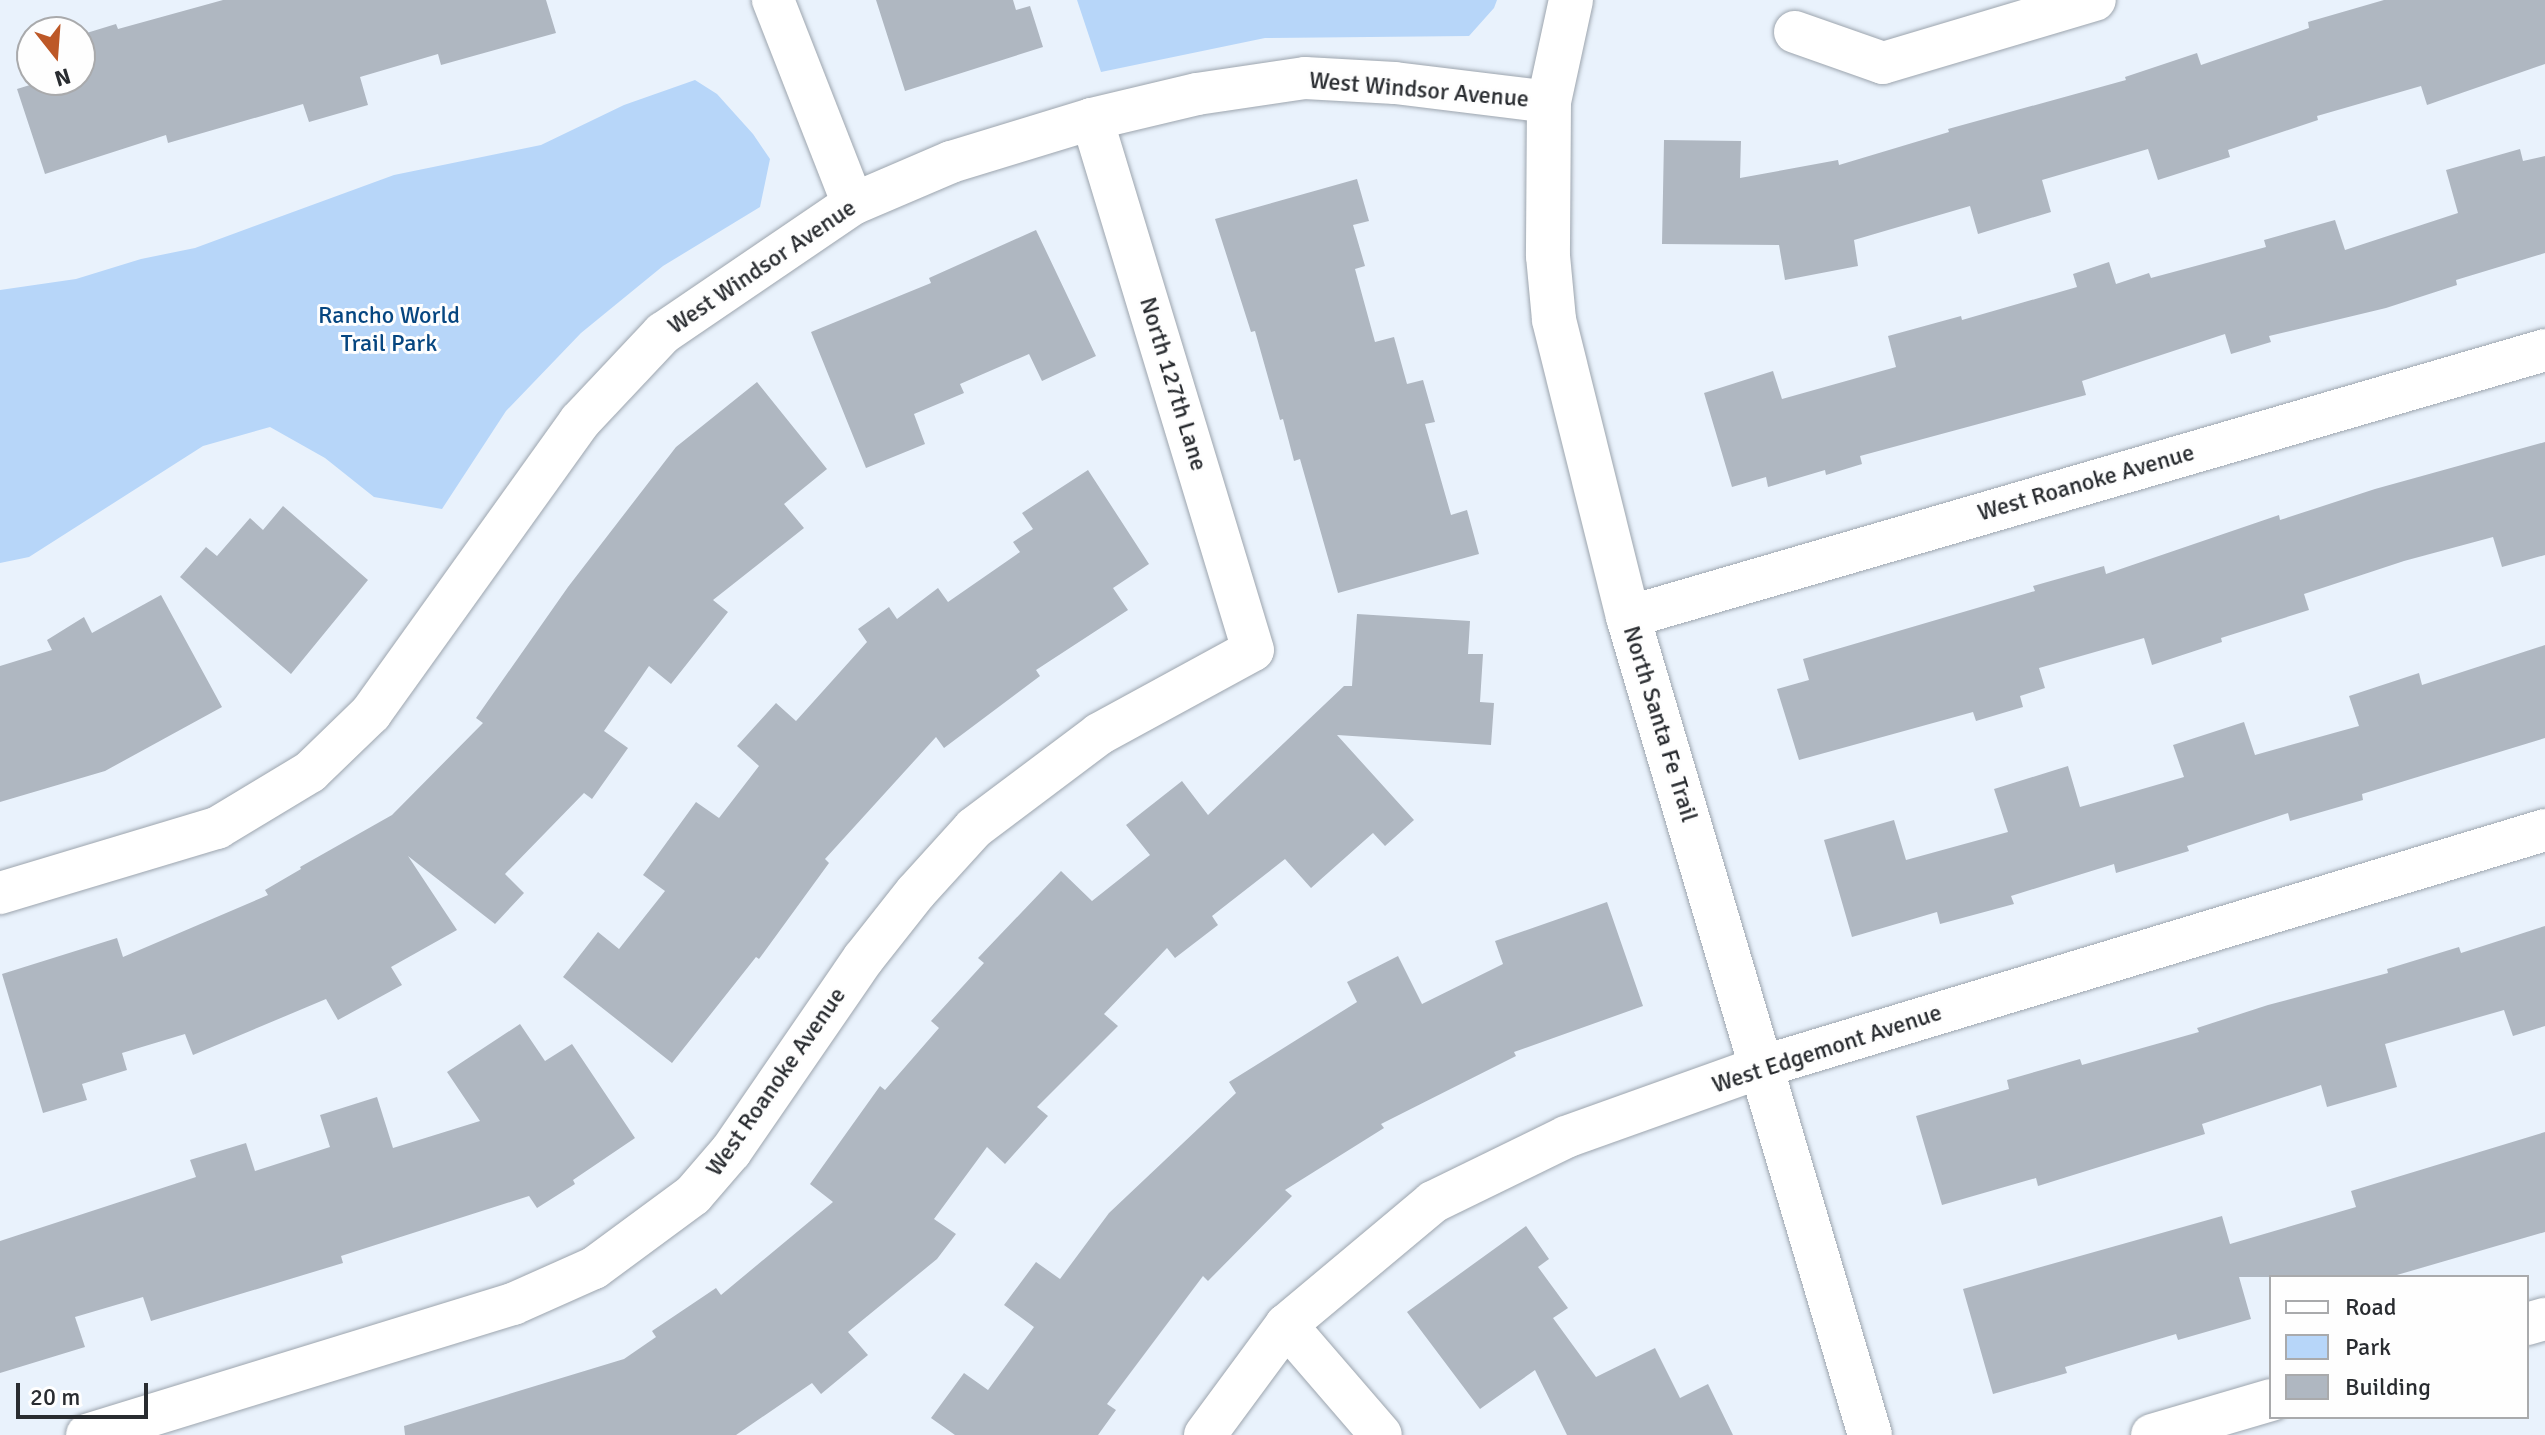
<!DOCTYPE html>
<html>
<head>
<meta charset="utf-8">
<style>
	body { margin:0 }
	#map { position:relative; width:2545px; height:1435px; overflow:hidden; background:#e9f2fc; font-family:Signika,sans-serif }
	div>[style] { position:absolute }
	.green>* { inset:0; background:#b7d6f9 }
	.building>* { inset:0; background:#afb7c1 }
	.roads { filter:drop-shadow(0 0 2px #9da5ae) drop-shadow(0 0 2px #9da5ae) }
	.minor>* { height:42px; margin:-21px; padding:0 21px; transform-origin:21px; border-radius:21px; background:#fff }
	.tertiary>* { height:44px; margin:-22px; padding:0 22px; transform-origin:22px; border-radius:22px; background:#fff }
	span { translate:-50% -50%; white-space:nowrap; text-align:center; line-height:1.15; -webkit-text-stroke:6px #fefefe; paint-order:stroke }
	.street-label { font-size:24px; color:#292c30 }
	.park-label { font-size:24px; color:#064680 }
	.legend { position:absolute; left:2269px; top:1275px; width:260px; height:144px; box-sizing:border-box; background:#fefefe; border:2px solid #a9aaac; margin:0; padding:10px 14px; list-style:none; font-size:24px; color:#292c30 }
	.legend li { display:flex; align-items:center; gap:16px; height:40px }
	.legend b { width:40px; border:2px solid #a9aaac }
	.north { position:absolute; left:16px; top:16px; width:80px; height:80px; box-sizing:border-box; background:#fefefe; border:2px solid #a9aaac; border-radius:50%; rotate:163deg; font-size:22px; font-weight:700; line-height:32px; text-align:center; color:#292c30 }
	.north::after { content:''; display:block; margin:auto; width:28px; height:36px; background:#bd5827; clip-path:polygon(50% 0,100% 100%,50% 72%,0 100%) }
	.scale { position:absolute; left:16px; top:1383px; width:132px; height:36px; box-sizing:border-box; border:4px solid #292c30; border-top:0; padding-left:10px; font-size:24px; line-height:28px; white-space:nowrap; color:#292c30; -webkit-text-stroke:6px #fefefe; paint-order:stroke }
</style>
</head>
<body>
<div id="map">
	<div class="green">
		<i style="clip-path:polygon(1077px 0,1497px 0,1494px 8px,1469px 36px,1265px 38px,1101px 72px)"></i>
		<i style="clip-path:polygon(695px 80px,717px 94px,753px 134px,770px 159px,760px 207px,663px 266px,581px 333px,506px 411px,442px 509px,374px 497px,325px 458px,270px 427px,203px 446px,29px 557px,0 563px,0 290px,76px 279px,141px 259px,195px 248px,394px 175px,541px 145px,624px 105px)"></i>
	</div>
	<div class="building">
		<i style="clip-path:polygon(223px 0,546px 0,556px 33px,441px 65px,438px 54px,360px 77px,368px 105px,309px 122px,303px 104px,168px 143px,166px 135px,45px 174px,17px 89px,46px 80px,80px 80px,80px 35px,116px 24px,118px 29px)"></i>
		<i style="clip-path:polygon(876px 0,1013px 0,1016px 10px,1030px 6px,1043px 47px,905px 91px)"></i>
		<i style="clip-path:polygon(2384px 0,2545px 0,2545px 64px,2427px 105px,2421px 86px,2317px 116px,2318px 120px,2228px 150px,2230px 157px,2158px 180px,2148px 149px,2042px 180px,2051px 212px,1978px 234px,1970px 206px,1854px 240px,1858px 266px,1785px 280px,1779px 245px,1662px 244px,1664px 140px,1741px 141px,1740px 178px,1838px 160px,1839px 165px,1949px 132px,1948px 129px,2126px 80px,2125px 77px,2197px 53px,2201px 65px,2309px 28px,2308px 22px)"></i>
		<i style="clip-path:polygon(2520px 149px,2523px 161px,2545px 156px,2545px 253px,2456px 280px,2457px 285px,2386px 308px,2269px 336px,2271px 342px,2231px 354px,2225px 334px,2082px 381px,2086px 395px,1860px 456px,1862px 464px,1826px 475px,1825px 470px,1768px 487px,1766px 477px,1732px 487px,1704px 393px,1773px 371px,1782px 399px,1896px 367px,1888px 336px,1961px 316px,1962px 320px,2077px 287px,2073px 274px,2109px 262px,2116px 284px,2149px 273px,2151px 278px,2266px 247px,2264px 240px,2335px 220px,2345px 250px,2458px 213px,2446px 170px)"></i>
		<i style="clip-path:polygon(1357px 179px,1369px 221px,1353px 225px,1365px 266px,1355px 269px,1375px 342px,1394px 337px,1407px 384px,1423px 380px,1435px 422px,1425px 424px,1451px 515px,1467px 510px,1479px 554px,1338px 593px,1300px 459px,1294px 461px,1283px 419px,1280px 420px,1255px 331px,1251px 332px,1215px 219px)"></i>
		<i style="clip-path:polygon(1036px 230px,1096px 356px,1042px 381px,1029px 354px,960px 384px,964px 393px,914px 414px,925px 444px,866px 468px,811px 332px,931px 283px,929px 278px)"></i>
		<i style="clip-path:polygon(757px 382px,827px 469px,784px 504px,804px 528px,713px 600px,728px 612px,671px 684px,649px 666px,604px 731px,628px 748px,592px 799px,584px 793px,505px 874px,524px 893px,495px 924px,408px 856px,457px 930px,391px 967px,402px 985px,338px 1020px,326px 999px,193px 1055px,185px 1034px,122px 1053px,127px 1070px,82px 1084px,87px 1100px,43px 1113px,2px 974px,117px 938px,123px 957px,268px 895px,265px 890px,301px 869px,300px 867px,392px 815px,483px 723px,476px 718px,568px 587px,676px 447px)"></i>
		<i style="clip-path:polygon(2545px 442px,2545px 555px,2502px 567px,2493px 537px,2404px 561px,2304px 594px,2309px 610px,2221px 638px,2222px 642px,2152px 665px,2144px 638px,2039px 668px,2045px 688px,2020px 696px,2023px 707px,1976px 721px,1973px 712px,1799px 760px,1777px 689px,1809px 680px,1803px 659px,2035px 591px,2033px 586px,2104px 566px,2106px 574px,2279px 515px,2280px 520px,2375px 489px)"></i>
		<i style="clip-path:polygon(1088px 470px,1149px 564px,1113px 588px,1128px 610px,1036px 670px,1040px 676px,944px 748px,936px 737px,825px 859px,829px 863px,759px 959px,756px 957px,672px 1063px,563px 977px,598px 932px,619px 949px,665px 891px,643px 875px,696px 802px,719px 818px,759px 766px,737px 746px,776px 703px,796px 721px,867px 642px,858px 629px,889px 607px,897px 619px,938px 588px,948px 602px,1020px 552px,1013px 542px,1033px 529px,1022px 513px)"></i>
		<i style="clip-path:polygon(283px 506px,368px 580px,291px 674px,180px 577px,206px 547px,217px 556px,250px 518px,263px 530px)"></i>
		<i style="clip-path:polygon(161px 595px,222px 707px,105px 771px,0 802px,0 666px,52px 650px,47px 640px,84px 617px,92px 633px)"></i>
		<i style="clip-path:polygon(1357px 614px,1470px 621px,1468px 654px,1483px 654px,1480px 702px,1494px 703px,1491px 745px,1337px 735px,1414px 820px,1385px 846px,1373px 833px,1311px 888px,1285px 859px,1212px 916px,1218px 925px,1175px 958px,1167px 948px,1104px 1014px,1118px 1026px,1037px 1107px,1048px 1116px,1005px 1164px,987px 1147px,934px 1219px,956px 1234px,937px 1259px,848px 1332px,868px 1355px,821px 1394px,812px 1383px,736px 1435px,405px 1435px,404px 1426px,624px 1359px,656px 1337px,652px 1331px,716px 1288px,721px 1295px,833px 1202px,810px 1184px,880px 1086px,885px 1090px,939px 1028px,931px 1021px,984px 963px,978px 958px,1061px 871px,1092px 901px,1150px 855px,1126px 825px,1182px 781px,1208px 815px,1344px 686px,1352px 686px)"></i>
		<i style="clip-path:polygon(2545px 645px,2545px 738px,2362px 794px,2363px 800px,2290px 821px,2288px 813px,2187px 846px,2189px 851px,2116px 873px,2114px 864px,2011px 896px,2014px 904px,1940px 924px,1937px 912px,1852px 937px,1824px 840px,1894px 820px,1906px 860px,2008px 832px,1994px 789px,2068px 766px,2080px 807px,2184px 777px,2173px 745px,2244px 722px,2255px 755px,2359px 726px,2349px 696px,2419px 673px,2422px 685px)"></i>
		<i style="clip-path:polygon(1607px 902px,1643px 1006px,1514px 1052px,1516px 1056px,1381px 1124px,1384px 1128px,1285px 1190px,1292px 1196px,1208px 1281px,1203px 1276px,1107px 1404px,1116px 1410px,1098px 1435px,955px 1435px,931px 1418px,964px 1373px,988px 1390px,1034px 1327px,1004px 1305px,1036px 1262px,1060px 1279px,1109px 1213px,1236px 1093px,1229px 1082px,1357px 1002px,1347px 982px,1398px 956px,1422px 1004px,1503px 964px,1495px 941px)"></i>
		<i style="clip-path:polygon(2545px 926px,2545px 1026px,2513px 1036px,2504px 1010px,2385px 1044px,2397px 1087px,2327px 1107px,2321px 1085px,2202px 1124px,2205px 1134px,2038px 1186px,2036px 1178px,1942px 1205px,1916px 1116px,2009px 1089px,2007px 1080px,2080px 1059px,2082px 1065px,2199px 1032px,2197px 1028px,2268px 1005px,2388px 973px,2387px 969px,2459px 947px,2461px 953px)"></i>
		<i style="clip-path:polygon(520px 1024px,545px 1061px,572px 1044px,635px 1138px,573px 1180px,575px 1184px,537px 1208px,529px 1196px,341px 1256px,343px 1263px,151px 1321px,143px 1297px,75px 1317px,85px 1347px,0 1373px,0 1241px,196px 1177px,190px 1160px,246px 1143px,255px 1171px,330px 1147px,320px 1115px,377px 1097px,393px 1148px,480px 1121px,447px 1072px)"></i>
		<i style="clip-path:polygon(2545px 1132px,2545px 1232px,2390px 1277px,2239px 1277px,2251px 1319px,2178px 1340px,2176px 1334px,2065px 1367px,2067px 1373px,1993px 1394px,1963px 1289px,2222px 1216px,2230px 1244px,2356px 1207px,2351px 1191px)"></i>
		<i style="clip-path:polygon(1526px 1226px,1549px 1259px,1538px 1267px,1568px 1308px,1553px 1318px,1596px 1377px,1655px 1348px,1680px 1398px,1708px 1384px,1733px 1435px,1567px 1435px,1535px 1370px,1480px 1409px,1407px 1312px)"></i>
	</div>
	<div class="roads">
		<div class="minor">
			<i style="left:773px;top:0;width:219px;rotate:68.6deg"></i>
			<i style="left:1795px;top:32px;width:93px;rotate:19.4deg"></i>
			<i style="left:1883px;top:63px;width:221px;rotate:-16.6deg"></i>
			<i style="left:1628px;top:617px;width:955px;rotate:-16.23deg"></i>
			<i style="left:0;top:893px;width:227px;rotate:-16.7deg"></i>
			<i style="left:217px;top:828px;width:109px;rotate:-31.1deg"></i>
			<i style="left:310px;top:772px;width:85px;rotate:-44deg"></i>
			<i style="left:371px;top:713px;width:359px;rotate:-54.4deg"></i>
			<i style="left:580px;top:421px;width:121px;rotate:-46.7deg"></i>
			<i style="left:663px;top:333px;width:230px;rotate:-34.2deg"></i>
			<i style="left:853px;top:204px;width:107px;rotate:-23.2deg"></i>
			<i style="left:951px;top:162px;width:147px;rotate:-17deg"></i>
			<i style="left:1092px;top:119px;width:108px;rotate:-13.4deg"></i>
			<i style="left:1197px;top:94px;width:109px;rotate:-8.4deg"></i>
			<i style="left:1305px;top:78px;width:90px;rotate:3.2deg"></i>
			<i style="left:1395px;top:83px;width:155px;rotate:7deg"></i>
			<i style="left:2527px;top:1324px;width:19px;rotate:-16deg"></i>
			<i style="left:1286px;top:1325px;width:145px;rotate:49.2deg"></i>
			<i style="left:87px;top:1435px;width:446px;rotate:-17.1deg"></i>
			<i style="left:513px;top:1304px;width:89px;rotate:-24deg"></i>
			<i style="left:594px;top:1268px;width:123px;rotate:-36.4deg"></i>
			<i style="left:693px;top:1195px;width:58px;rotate:-49.2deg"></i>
			<i style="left:731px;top:1151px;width:233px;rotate:-55.5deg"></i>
			<i style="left:863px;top:959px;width:85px;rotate:-51.7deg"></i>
			<i style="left:916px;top:892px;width:86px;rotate:-47.8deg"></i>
			<i style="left:974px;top:828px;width:156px;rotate:-36.9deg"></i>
			<i style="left:1099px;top:734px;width:175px;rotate:-28.6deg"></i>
			<i style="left:1253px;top:650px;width:555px;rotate:-106.87deg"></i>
			<i style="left:1205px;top:1435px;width:137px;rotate:-53.6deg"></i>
			<i style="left:1286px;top:1325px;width:192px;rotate:-39.9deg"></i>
			<i style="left:1433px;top:1202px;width:148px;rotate:-26deg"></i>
			<i style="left:1566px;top:1137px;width:207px;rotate:-19.7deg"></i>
			<i style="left:1761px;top:1067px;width:819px;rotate:-16.82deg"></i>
			<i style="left:2152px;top:1435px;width:124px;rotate:-16.4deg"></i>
		</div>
		<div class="tertiary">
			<i style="left:1571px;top:0;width:104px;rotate:102.2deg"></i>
			<i style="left:1549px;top:102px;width:154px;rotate:90.4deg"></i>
			<i style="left:1548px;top:256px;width:64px;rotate:84.6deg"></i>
			<i style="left:1554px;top:320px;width:306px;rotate:76deg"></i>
			<i style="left:1628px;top:617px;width:853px;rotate:73.52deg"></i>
		</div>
	</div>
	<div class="street-label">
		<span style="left:1419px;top:90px;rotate:5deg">West Windsor Avenue</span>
		<span style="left:762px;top:267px;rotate:-34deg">West Windsor Avenue</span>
		<span style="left:1173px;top:384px;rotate:73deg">North 127th Lane</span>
		<span style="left:2086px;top:483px;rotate:-16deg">West Roanoke Avenue</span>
		<span style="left:1660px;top:724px;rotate:73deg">North Santa Fe Trail</span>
		<span style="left:1827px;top:1049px;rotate:-18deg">West Edgemont Avenue</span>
		<span style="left:776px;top:1082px;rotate:-55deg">West Roanoke Avenue</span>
	</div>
	<div class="park-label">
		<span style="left:389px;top:330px">Rancho World<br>Trail Park</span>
	</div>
	<ul class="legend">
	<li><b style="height:10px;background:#fff"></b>Road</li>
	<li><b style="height:22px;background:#b7d6f9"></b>Park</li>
	<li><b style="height:22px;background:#afb7c1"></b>Building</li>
	</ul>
	<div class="north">N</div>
	<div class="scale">20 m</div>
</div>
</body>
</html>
